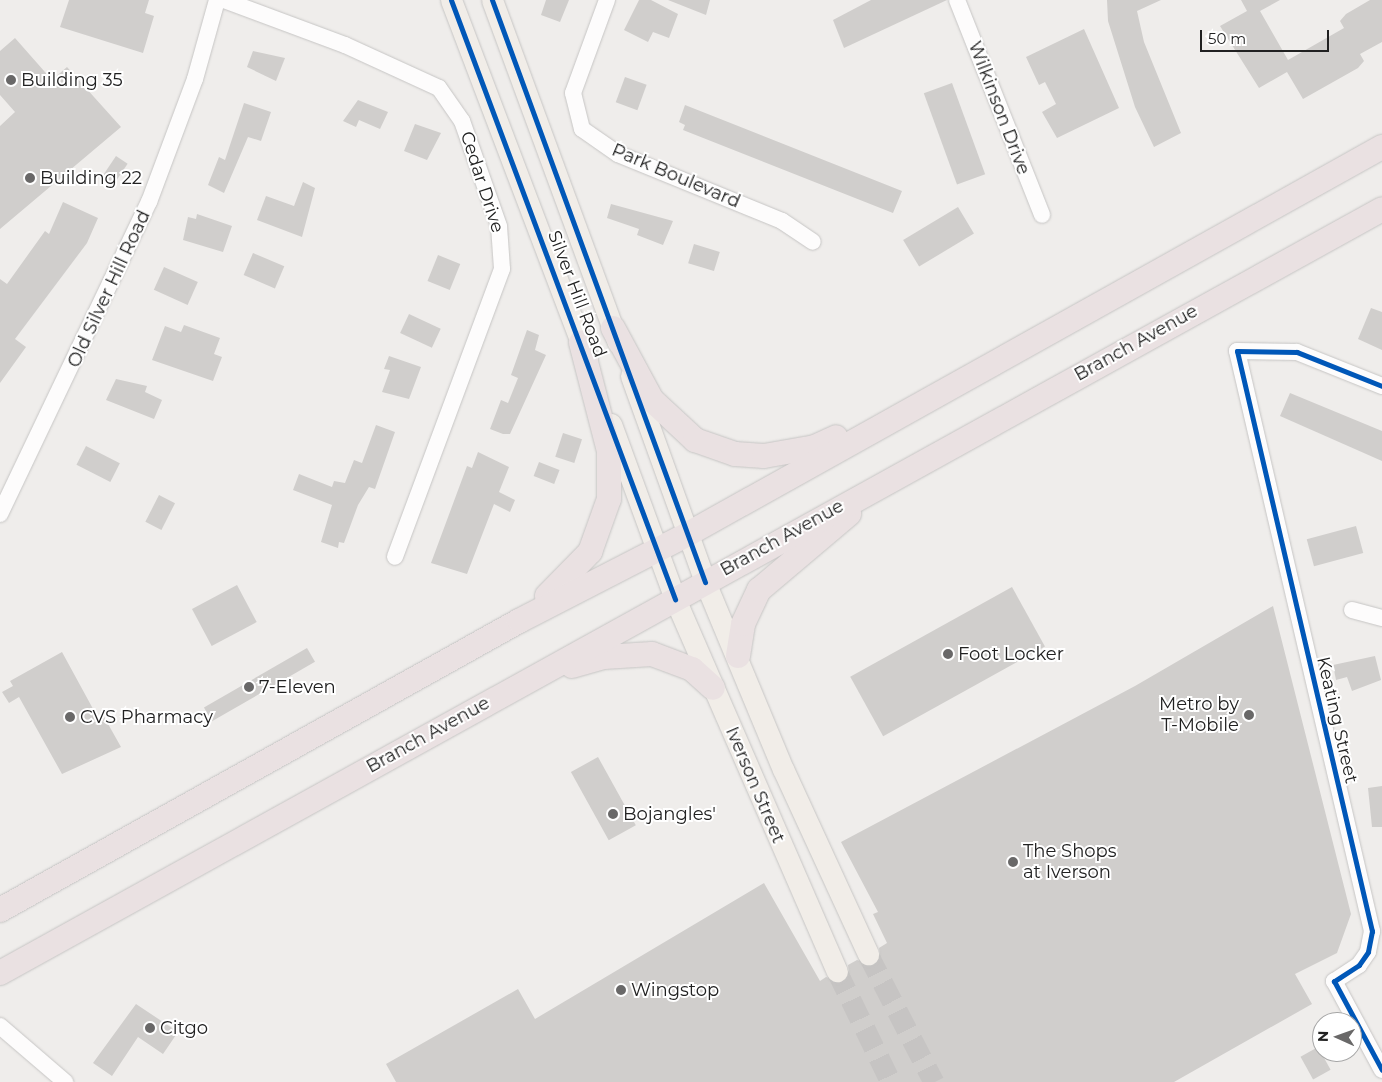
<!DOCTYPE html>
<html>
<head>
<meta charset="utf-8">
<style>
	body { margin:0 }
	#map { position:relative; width:1382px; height:1082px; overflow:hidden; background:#efedeb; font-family:Montserrat,sans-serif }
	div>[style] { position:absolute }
	.building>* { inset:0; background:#d0cecc; transform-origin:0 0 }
	.major-tunnel>* { height:21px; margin-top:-10.5px; transform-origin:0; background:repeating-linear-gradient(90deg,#c6c4c3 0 21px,transparent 0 32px) }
	.roads { filter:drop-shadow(0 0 1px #c6c5c4) drop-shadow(0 0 1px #c6c5c4) }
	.minor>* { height:16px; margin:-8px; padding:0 8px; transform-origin:8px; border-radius:8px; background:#fdfcfc }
	.major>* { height:21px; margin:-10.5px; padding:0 10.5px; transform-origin:10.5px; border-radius:10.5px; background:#f1ede8 }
	.highway>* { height:24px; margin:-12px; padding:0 12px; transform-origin:12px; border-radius:12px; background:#eae1e2 }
	.cycleway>* { height:5px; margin:-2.5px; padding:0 2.5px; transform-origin:2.5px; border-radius:2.5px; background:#0057b8 }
	.dots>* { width:14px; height:14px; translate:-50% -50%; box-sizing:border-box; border:2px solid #fff; border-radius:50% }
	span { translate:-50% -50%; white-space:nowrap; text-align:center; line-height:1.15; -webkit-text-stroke:4px #fff; paint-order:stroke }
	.poi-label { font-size:18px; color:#212121 }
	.left { translate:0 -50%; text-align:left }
	.right { translate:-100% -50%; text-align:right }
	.street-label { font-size:18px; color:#212121 }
	.north { position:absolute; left:1312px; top:1012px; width:50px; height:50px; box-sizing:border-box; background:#fff; border:1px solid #a6a6a6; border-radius:50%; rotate:272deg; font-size:14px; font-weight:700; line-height:20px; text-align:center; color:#212121 }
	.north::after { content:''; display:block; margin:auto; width:18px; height:22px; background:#696868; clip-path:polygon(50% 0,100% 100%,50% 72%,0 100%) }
	.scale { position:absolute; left:1200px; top:30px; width:129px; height:22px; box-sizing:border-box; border:2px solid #212121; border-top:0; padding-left:6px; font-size:15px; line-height:18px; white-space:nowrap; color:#212121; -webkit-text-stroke:4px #fff; paint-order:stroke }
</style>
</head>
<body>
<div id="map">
	<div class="building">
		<i style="clip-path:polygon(69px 0,149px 0,145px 13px,154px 16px,143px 53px,60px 27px)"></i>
		<i style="clip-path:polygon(546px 0,569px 0,560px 22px,541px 15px)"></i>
		<i style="clip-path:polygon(639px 0,651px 0,678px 14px,669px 38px,653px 32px,648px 42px,624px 30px)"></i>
		<i style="clip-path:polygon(668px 0,710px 0,706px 15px)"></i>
		<i style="clip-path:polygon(871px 0,947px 0,844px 48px,833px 20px)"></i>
		<i style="clip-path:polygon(1107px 0,1161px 0,1137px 11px,1144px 42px,1181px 133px,1154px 147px,1135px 107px,1108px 21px)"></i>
		<i style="clip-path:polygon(1241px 0,1280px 0,1260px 11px,1288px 60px,1344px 28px,1340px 21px,1346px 14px,1370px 0,1382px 0,1382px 42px,1360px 54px,1364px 61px,1358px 68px,1303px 99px,1287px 72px,1259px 88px,1220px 26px,1247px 11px)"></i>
		<i style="clip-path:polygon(1084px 29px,1119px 108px,1057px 138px,1042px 112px,1056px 104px,1045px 82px,1039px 85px,1026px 57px)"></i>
		<i style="clip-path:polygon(15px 38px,52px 80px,67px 67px,121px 127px,0 229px,0 126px,15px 112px,0 95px,0 51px)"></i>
		<i style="clip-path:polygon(253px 51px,285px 58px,276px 81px,247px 67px)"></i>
		<i style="left:625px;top:77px;width:23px;height:27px;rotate:20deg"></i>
		<i style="left:952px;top:83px;width:97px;height:30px;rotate:70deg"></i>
		<i style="clip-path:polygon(358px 100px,388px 112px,380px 129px,359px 120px,356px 127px,343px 121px)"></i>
		<i style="clip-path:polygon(244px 103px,271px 112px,261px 141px,248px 137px,224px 193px,208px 185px,219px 157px,225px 160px)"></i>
		<i style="clip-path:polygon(685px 105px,902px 191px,893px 213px,683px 130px,685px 125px,679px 122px)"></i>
		<i style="clip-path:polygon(415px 124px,441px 133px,427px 160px,404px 151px)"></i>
		<i style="left:116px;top:156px;width:14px;height:24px;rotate:34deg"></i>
		<i style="clip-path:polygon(303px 182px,315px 188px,302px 237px,257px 220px,266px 196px,294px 206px)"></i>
		<i style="clip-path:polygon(63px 202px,98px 218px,87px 243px,15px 339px,26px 347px,0 383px,0 279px,7px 284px,45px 231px,49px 234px)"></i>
		<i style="clip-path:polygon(611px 204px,673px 221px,663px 245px,637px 235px,639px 229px,607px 218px)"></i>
		<i style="left:958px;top:207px;width:31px;height:64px;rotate:59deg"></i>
		<i style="clip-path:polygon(197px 214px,232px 226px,223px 252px,183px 240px,188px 217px,196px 219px)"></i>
		<i style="left:694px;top:244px;width:27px;height:20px;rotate:17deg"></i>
		<i style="left:253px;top:253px;width:34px;height:24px;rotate:23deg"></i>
		<i style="left:438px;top:255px;width:24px;height:28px;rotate:22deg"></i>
		<i style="left:164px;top:267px;width:37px;height:25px;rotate:24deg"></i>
		<i style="clip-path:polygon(1371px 308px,1382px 312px,1382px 350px,1358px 339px)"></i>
		<i style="left:409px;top:314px;width:35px;height:21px;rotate:25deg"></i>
		<i style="clip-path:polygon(184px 325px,220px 338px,214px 354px,222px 357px,213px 381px,152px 360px,165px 326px,181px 332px)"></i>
		<i style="clip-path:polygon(527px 330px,539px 335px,535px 350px,546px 355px,510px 434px,503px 434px,490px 429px,501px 400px,508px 403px,518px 378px,511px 375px)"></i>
		<i style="clip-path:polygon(389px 356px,421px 367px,409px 399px,382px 392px,390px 370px,384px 369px)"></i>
		<i style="clip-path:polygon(116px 379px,147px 386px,145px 392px,162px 400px,154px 419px,106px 400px)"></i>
		<i style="clip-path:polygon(1290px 393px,1382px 431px,1382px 461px,1280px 416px)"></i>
		<i style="clip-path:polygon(376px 425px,395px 432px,375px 489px,369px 487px,358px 505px,344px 543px,339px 542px,338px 548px,321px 542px,332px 505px,293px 490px,299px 474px,332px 487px,334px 481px,345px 483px,354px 460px,362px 463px)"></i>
		<i style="left:563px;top:433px;width:20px;height:25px;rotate:18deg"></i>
		<i style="left:86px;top:446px;width:38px;height:21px;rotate:27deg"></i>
		<i style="clip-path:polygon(478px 452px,509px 467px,499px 492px,515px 500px,510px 512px,494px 504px,467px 574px,431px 563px,467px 466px,472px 468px)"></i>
		<i style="left:539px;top:462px;width:22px;height:15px;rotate:21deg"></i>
		<i style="left:159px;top:495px;width:18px;height:30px;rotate:27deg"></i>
		<i style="left:1356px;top:526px;width:28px;height:51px;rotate:75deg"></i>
		<i style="left:237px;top:585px;width:42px;height:51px;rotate:62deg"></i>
		<i style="left:1012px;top:587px;width:68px;height:185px;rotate:61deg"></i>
		<i style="clip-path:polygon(1273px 606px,1351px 914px,1337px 953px,1295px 974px,1312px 1004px,1174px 1082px,396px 1082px,386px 1064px,518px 989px,535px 1019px,764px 883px,820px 981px,826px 977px,842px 982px,849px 973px,848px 965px,857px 960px,874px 965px,880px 956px,879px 948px,887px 943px,873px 914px,878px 912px,841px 842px,1135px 686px)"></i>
		<i style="left:307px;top:648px;width:16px;height:119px;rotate:60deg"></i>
		<i style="clip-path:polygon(62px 652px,98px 718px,103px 715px,121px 747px,62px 774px,19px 697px,9px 703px,2px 692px,13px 686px,10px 681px)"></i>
		<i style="clip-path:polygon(1375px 656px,1381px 680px,1352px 691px,1347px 677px,1336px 680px,1333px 665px)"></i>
		<i style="left:598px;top:757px;width:78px;height:31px;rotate:61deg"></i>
		<i style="clip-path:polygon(1382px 786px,1382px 827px,1372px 827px,1368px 788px)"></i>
		<i style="clip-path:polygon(136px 1004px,178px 1032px,163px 1054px,138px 1037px,112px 1076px,93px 1063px)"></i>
		<i style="left:1318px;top:1047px;width:26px;height:20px;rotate:61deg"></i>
	</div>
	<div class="major-tunnel">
		<i style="left:868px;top:954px;width:144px;rotate:62.7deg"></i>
		<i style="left:837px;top:971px;width:123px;rotate:64.1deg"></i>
	</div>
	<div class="roads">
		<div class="minor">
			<i style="left:224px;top:0;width:129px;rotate:20.4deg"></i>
			<i style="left:345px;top:45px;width:103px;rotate:24.6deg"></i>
			<i style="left:439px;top:88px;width:40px;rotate:55.1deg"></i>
			<i style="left:462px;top:121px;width:111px;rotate:70.6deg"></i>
			<i style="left:499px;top:226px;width:43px;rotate:86deg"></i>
			<i style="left:502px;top:269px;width:307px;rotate:110.4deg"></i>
			<i style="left:607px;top:0;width:99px;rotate:110.1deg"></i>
			<i style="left:573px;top:93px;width:37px;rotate:76deg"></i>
			<i style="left:582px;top:129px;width:44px;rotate:34.8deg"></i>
			<i style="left:618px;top:154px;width:177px;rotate:22.2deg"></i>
			<i style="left:782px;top:221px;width:37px;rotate:34deg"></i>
			<i style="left:957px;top:0;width:231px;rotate:68.4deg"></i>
			<i style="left:1382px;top:386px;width:92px;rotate:-158.2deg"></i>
			<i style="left:1297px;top:352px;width:60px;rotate:-179deg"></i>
			<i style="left:1237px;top:351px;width:596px;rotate:76.9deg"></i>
			<i style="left:1372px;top:931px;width:21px;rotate:101deg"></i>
			<i style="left:1368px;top:952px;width:16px;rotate:125deg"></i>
			<i style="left:1359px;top:965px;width:30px;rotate:147deg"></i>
			<i style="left:1334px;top:981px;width:101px;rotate:61.7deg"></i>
			<i style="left:0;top:514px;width:346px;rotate:-64.5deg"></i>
			<i style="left:149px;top:202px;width:131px;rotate:-69.5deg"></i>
			<i style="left:195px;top:79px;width:82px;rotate:-74.4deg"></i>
			<i style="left:1352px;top:610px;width:31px;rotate:15deg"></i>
			<i style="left:0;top:1026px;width:86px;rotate:40.7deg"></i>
		</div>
		<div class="major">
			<i style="left:451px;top:0;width:383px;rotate:69.2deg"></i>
			<i style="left:492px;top:0;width:365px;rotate:69.8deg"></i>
			<i style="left:631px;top:376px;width:219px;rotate:70.2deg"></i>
			<i style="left:705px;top:582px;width:203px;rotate:67.4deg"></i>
			<i style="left:783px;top:769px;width:204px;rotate:65.3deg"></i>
			<i style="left:611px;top:424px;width:186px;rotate:69.9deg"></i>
			<i style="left:675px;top:599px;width:406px;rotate:66.5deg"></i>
		</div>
		<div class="highway">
			<i style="left:613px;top:328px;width:82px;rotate:61.6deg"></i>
			<i style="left:652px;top:400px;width:59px;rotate:42.9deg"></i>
			<i style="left:695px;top:440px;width:42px;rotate:19.3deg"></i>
			<i style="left:735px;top:454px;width:29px;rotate:4deg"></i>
			<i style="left:764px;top:456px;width:52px;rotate:-10deg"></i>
			<i style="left:815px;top:447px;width:23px;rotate:-25deg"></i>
			<i style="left:547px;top:596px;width:62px;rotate:-45.7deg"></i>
			<i style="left:590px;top:552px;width:56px;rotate:-70.3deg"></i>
			<i style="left:609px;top:499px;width:48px;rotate:-90deg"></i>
			<i style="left:609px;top:451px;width:112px;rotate:-104.5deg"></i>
			<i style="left:738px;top:656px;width:32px;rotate:-81deg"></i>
			<i style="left:743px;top:624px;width:38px;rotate:-65deg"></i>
			<i style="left:759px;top:590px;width:118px;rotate:-40.2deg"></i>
			<i style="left:572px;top:666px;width:33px;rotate:-16deg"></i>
			<i style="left:604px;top:657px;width:48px;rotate:-3.6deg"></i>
			<i style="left:652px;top:654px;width:43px;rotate:20.6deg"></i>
			<i style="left:692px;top:669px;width:28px;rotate:42deg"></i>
			<i style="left:0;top:910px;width:594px;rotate:-29.11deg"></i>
			<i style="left:519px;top:621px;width:190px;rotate:-27.2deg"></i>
			<i style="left:688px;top:534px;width:795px;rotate:-29.15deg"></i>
			<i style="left:0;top:973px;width:1579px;rotate:-28.93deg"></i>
		</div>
	</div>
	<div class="cycleway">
		<i style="left:451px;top:0;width:640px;rotate:69.5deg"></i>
		<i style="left:492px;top:0;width:620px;rotate:69.9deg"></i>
		<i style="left:1382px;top:386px;width:92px;rotate:-158.2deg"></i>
		<i style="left:1297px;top:352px;width:60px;rotate:-179deg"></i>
		<i style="left:1237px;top:351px;width:596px;rotate:76.9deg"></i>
		<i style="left:1372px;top:931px;width:21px;rotate:101deg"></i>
		<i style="left:1368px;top:952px;width:16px;rotate:125deg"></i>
		<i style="left:1359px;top:965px;width:30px;rotate:147deg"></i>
		<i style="left:1334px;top:981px;width:101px;rotate:61.7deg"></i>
	</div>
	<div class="dots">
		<i style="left:11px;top:80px;background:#696868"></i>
		<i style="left:30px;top:178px;background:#696868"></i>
		<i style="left:948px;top:654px;background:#696868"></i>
		<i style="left:249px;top:687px;background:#696868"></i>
		<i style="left:1249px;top:715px;background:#696868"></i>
		<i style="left:70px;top:717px;background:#696868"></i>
		<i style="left:613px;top:814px;background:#696868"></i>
		<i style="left:1013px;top:862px;background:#696868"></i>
		<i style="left:621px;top:990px;background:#696868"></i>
		<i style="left:150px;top:1028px;background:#696868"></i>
	</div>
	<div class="poi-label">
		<span class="left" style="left:21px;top:80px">Building 35</span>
		<span class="left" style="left:40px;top:178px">Building 22</span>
		<span class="left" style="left:958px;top:654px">Foot Locker</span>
		<span class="left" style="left:259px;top:687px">7-Eleven</span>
		<span class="right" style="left:1239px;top:715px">Metro by<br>T-Mobile</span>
		<span class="left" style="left:80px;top:717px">CVS Pharmacy</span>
		<span class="left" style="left:623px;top:814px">Bojangles'</span>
		<span class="left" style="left:1023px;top:862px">The Shops<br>at Iverson</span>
		<span class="left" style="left:631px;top:990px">Wingstop</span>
		<span class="left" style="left:160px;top:1028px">Citgo</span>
	</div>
	<div class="street-label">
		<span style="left:999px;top:108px;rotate:69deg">Wilkinson Drive</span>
		<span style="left:676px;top:176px;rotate:23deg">Park Boulevard</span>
		<span style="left:482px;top:182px;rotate:72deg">Cedar Drive</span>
		<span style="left:109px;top:289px;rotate:-65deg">Old Silver Hill Road</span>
		<span style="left:577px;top:294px;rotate:69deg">Silver Hill Road</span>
		<span style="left:1136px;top:343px;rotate:-29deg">Branch Avenue</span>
		<span style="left:782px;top:538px;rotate:-29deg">Branch Avenue</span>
		<span style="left:1337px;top:720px;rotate:77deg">Keating Street</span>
		<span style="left:428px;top:735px;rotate:-29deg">Branch Avenue</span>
		<span style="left:755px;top:785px;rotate:67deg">Iverson Street</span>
	</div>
	<div class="north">N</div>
	<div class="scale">50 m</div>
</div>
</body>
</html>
